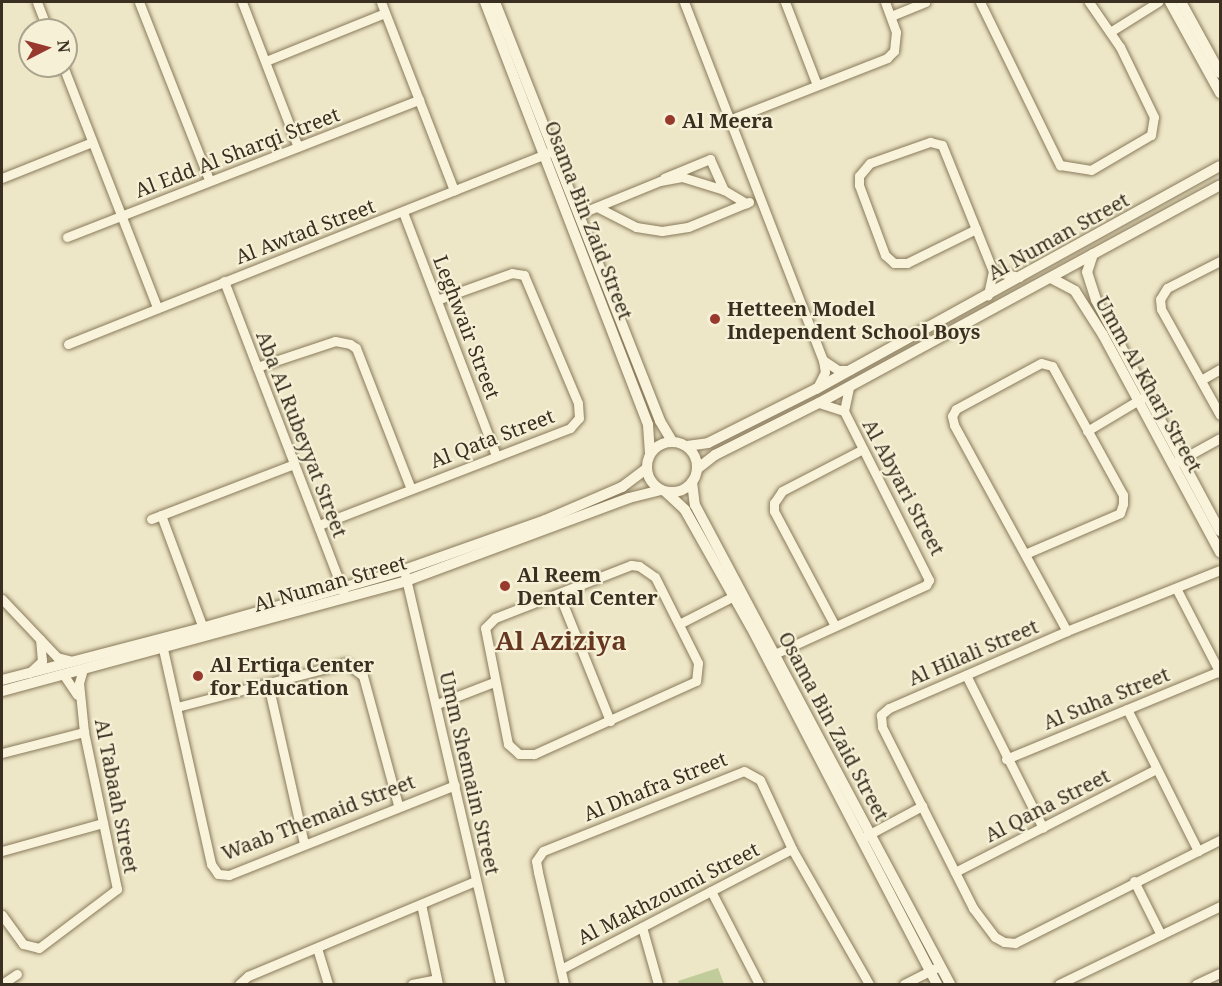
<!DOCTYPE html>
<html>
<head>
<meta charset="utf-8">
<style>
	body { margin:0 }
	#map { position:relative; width:1222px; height:986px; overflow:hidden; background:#eee7c7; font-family:"Noto Serif",serif }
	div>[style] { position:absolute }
	.green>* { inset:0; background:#c0cc9a }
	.roads { filter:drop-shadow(0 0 2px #897a5c) drop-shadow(0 0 2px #897a5c) }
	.minor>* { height:9px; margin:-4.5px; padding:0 4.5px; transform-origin:4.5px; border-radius:4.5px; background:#f8f3da }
	.tertiary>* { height:10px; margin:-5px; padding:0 5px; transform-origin:5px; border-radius:5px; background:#f8f3da }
	.tertiary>.ring { margin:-5px; padding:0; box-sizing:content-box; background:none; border:10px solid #f8f3da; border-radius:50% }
	.dots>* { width:16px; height:16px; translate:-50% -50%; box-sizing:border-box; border:3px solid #f5f0d6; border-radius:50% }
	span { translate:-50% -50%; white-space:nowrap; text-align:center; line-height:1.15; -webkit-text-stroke:4.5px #f5f0d6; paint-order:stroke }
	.poi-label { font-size:20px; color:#3a2f20; font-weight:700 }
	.left { translate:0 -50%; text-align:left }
	.street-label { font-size:20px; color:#3a2f20 }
	.district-label { font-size:26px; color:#653720; font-weight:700 }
	.frame { position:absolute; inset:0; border:3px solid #3a2f20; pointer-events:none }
	.north { position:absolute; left:18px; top:18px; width:60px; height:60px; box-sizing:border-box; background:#f5f0d6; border:2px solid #aaa38d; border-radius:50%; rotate:84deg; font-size:16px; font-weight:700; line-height:24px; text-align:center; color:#3a2f20 }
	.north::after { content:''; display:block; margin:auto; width:21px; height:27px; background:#973a2d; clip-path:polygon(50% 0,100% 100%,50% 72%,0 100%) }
</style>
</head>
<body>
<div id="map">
	<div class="green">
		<i style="clip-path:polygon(718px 968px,724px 984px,679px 984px,678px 981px)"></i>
	</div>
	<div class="roads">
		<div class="minor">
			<i style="left:37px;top:2px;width:30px;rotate:69deg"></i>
			<i style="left:139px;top:2px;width:191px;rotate:68.5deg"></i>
			<i style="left:242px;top:2px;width:155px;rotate:68.9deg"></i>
			<i style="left:381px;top:2px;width:202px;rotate:68.8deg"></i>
			<i style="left:684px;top:2px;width:384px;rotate:68.8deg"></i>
			<i style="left:823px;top:360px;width:12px;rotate:81deg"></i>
			<i style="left:825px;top:372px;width:18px;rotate:117deg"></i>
			<i style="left:785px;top:2px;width:89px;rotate:68.9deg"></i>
			<i style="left:980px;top:2px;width:182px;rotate:63.9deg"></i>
			<i style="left:1060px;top:165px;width:31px;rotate:9deg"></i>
			<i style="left:1091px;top:170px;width:69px;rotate:-30.3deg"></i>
			<i style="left:1151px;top:135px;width:18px;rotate:-81deg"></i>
			<i style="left:1154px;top:117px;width:78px;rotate:-115.9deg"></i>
			<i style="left:1120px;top:47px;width:55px;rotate:-124.6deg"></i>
			<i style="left:891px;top:16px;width:37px;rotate:-22deg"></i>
			<i style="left:1110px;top:32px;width:57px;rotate:-32deg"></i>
			<i style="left:266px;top:61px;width:128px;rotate:-22deg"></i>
			<i style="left:63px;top:66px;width:259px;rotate:68.7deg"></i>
			<i style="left:729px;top:120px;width:170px;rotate:-21.4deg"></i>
			<i style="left:887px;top:58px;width:10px;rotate:-45deg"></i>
			<i style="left:894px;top:51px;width:19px;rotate:-84deg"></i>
			<i style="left:896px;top:32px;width:32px;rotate:-110deg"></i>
			<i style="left:2px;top:178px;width:97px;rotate:-21.8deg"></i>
			<i style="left:664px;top:178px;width:50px;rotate:-22.4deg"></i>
			<i style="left:710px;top:159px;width:34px;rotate:66deg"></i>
			<i style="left:597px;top:207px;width:44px;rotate:27.1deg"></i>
			<i style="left:636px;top:227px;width:26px;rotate:9deg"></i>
			<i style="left:662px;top:231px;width:26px;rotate:-9deg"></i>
			<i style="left:688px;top:227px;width:66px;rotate:-22.3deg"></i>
			<i style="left:403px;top:212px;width:260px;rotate:69.1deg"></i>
			<i style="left:579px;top:214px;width:87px;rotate:-22.2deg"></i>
			<i style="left:660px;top:181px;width:22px;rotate:-10deg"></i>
			<i style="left:682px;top:177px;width:44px;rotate:17.2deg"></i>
			<i style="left:724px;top:190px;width:26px;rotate:31deg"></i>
			<i style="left:976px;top:229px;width:77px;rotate:153.8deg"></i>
			<i style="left:907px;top:263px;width:13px;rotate:180deg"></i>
			<i style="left:894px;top:263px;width:12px;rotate:-138deg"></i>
			<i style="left:885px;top:255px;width:75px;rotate:-110.4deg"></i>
			<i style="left:859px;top:185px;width:9px;rotate:-90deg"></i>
			<i style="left:859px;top:176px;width:17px;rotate:-50deg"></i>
			<i style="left:870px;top:163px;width:64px;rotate:-19.3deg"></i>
			<i style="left:930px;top:142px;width:12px;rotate:14deg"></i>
			<i style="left:942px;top:145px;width:136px;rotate:68deg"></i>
			<i style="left:993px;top:271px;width:25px;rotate:102deg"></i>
			<i style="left:67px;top:237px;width:378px;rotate:-21.3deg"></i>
			<i style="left:1220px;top:261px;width:59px;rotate:153deg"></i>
			<i style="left:1167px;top:288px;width:13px;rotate:122deg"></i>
			<i style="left:1160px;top:299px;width:10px;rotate:84deg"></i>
			<i style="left:1161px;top:309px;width:121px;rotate:60.9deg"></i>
			<i style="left:993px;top:271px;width:27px;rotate:13deg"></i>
			<i style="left:224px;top:281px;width:335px;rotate:69deg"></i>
			<i style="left:68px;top:344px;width:517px;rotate:-21.7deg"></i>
			<i style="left:823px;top:360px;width:18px;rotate:34deg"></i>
			<i style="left:838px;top:370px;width:12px"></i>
			<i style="left:257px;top:367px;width:82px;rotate:-18.4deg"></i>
			<i style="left:335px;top:341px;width:15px;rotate:11deg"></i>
			<i style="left:350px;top:344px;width:7px;rotate:34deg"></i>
			<i style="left:356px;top:348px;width:151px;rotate:68.7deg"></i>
			<i style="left:1201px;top:380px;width:22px;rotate:-30deg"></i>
			<i style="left:819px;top:403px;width:26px;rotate:18deg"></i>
			<i style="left:1087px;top:431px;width:64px;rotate:-31deg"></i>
			<i style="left:1175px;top:463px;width:51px;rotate:-29.1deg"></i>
			<i style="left:161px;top:515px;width:126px;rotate:69.6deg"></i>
			<i style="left:151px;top:519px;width:153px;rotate:-21deg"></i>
			<i style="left:319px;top:525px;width:269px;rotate:-21.1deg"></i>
			<i style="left:570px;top:428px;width:13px;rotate:-48deg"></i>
			<i style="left:579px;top:418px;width:15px;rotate:-94deg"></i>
			<i style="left:578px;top:403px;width:139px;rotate:-112.9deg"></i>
			<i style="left:524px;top:275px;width:12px;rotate:-171deg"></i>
			<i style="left:512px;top:273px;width:80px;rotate:160.2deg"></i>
			<i style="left:1025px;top:554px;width:103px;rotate:-23.3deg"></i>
			<i style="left:1120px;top:513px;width:9px;rotate:-72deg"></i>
			<i style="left:1123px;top:504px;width:9px;rotate:-90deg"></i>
			<i style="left:1123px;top:495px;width:147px;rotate:-118.8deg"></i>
			<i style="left:1052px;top:366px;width:11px;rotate:-165deg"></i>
			<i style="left:1041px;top:363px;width:97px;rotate:151.6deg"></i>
			<i style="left:956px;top:409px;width:8px;rotate:120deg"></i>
			<i style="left:952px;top:416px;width:9px;rotate:77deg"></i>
			<i style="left:954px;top:425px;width:235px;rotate:61.3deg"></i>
			<i style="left:631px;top:565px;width:8px;rotate:7deg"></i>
			<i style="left:639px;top:566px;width:19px;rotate:35deg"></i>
			<i style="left:655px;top:577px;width:96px;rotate:63.4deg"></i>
			<i style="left:698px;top:663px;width:18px;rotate:96deg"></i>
			<i style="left:696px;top:681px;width:178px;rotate:155.7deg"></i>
			<i style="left:534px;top:754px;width:15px;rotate:180deg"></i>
			<i style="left:519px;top:754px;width:15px;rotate:-138deg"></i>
			<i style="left:508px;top:744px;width:118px;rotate:-101.2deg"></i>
			<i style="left:485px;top:628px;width:14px;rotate:-45deg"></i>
			<i style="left:495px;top:618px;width:146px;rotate:-21.3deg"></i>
			<i style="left:404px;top:570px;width:425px;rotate:76.9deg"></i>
			<i style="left:1220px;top:570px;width:165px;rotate:158.3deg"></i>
			<i style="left:1067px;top:631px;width:194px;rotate:156.6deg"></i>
			<i style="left:889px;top:708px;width:11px;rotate:139deg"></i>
			<i style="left:881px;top:715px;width:12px;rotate:85deg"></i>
			<i style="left:882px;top:727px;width:203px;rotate:63.3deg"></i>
			<i style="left:973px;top:908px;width:36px;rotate:53deg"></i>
			<i style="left:995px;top:937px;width:10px;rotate:29deg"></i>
			<i style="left:1004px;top:942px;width:11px;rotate:5deg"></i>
			<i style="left:1015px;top:943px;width:229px;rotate:-26.7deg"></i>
			<i style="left:1176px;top:588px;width:96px;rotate:62.6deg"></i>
			<i style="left:559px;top:594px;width:137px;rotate:68.1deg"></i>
			<i style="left:2px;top:599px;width:80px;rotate:46.5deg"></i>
			<i style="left:57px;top:657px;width:16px;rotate:15deg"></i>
			<i style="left:679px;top:624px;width:66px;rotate:-27deg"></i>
			<i style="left:834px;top:624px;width:128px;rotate:-118deg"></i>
			<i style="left:774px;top:511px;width:8px;rotate:-90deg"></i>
			<i style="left:774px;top:503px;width:14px;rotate:-56deg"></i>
			<i style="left:782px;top:491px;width:91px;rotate:-27.4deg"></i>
			<i style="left:161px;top:640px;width:230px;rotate:77.4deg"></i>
			<i style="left:211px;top:864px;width:12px;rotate:55deg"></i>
			<i style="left:218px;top:874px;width:11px;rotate:5deg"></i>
			<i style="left:229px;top:875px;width:243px;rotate:-21.7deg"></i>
			<i style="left:768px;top:657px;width:174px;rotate:-24.5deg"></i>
			<i style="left:926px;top:585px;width:6px;rotate:-59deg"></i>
			<i style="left:929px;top:580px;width:189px;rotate:-116.7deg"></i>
			<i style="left:844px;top:411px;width:25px;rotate:-78deg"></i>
			<i style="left:29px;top:673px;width:18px;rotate:-43deg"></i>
			<i style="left:42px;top:661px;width:22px;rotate:-95deg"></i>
			<i style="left:63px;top:674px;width:25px;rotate:56deg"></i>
			<i style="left:966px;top:675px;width:171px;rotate:63.3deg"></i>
			<i style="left:268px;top:684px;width:164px;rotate:77.3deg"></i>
			<i style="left:437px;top:704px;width:61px;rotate:-21.1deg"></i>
			<i style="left:177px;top:707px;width:175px;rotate:-14.6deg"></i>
			<i style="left:346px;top:663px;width:21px;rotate:37deg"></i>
			<i style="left:363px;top:676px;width:134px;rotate:74.8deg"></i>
			<i style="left:1127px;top:709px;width:159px;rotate:63.4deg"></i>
			<i style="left:2px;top:753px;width:85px;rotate:-14.4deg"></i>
			<i style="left:1006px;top:759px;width:231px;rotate:-22.4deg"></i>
			<i style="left:866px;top:836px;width:64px;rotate:-28.2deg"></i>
			<i style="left:2px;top:851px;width:105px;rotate:-15.5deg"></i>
			<i style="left:955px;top:872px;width:226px;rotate:-27.1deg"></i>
			<i style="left:1134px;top:881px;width:60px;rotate:63.4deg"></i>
			<i style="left:711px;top:891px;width:105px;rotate:62.7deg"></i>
			<i style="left:421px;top:904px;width:82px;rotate:78deg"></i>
			<i style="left:2px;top:915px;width:36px;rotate:54deg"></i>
			<i style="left:23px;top:944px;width:16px;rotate:14deg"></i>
			<i style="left:39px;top:948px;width:98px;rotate:-37.1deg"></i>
			<i style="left:117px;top:889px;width:160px;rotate:-101.9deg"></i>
			<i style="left:84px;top:732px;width:49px;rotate:-95.8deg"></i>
			<i style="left:79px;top:683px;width:15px;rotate:-74deg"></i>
			<i style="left:642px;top:927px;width:59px;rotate:74.3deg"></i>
			<i style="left:317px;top:948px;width:38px;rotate:73deg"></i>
			<i style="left:561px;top:969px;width:260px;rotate:-27.5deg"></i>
			<i style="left:2px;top:984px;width:18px;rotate:-34deg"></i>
			<i style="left:239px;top:984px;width:12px;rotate:-42deg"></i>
			<i style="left:248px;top:976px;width:246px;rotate:-22.7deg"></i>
			<i style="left:412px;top:984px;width:25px;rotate:-11deg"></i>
			<i style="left:564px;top:984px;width:115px;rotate:-103.1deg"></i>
			<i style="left:538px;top:872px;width:11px;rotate:-100deg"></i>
			<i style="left:536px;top:861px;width:12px;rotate:-55deg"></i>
			<i style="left:543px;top:851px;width:216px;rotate:-21.7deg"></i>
			<i style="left:744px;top:771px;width:18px;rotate:29deg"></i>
			<i style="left:760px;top:780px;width:76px;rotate:65.1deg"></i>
			<i style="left:792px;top:849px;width:155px;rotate:60.3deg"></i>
			<i style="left:904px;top:984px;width:36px;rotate:-27deg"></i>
			<i style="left:1059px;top:984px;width:179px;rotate:-25.8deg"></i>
			<i style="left:1196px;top:984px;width:26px;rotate:-25deg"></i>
		</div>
		<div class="tertiary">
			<i style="left:485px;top:2px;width:453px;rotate:68.9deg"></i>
			<i style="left:648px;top:425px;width:28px;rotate:86deg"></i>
			<i style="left:495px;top:2px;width:450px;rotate:68.5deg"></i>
			<i style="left:660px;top:421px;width:23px;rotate:59deg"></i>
			<i style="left:1170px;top:2px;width:104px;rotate:61.2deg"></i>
			<i style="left:1181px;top:2px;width:81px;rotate:61.2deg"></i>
			<i style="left:1093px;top:254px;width:19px;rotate:108deg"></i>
			<i style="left:1087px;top:272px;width:29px;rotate:72deg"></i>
			<i style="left:1096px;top:300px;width:262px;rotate:61.8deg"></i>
			<i style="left:1051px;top:278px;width:27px;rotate:28deg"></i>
			<i style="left:1075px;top:291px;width:52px;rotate:57.5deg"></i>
			<i style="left:1103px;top:335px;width:247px;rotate:61.7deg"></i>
			<i class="ring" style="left:647px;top:442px;width:40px;height:40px"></i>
			<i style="left:687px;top:446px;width:21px;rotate:-8deg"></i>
			<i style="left:708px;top:443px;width:121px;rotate:-26.6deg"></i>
			<i style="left:816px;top:389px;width:461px;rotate:-28.9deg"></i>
			<i style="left:697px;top:469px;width:23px;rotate:-38deg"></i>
			<i style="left:715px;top:455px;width:116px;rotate:-26.6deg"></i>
			<i style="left:819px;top:403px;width:456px;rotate:-28.5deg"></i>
			<i style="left:692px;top:482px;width:23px;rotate:83deg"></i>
			<i style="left:695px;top:505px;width:543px;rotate:61.97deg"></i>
			<i style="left:666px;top:492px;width:26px;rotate:43deg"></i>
			<i style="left:685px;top:510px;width:134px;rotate:60.6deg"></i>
			<i style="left:751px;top:627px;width:403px;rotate:62.5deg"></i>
			<i style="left:2px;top:680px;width:207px;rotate:-14.6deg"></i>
			<i style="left:202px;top:628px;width:210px;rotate:-16deg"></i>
			<i style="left:404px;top:570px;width:150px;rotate:-19.5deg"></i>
			<i style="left:545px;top:520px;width:84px;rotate:-23.2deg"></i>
			<i style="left:622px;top:487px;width:30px;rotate:-37deg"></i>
			<i style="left:2px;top:691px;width:419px;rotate:-15.2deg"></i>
			<i style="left:406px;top:581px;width:238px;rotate:-20.4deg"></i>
			<i style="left:629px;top:498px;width:33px;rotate:-14deg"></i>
		</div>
	</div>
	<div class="dots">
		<i style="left:670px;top:120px;background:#973a2d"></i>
		<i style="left:715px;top:319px;background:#973a2d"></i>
		<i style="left:505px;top:586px;background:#973a2d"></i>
		<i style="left:198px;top:676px;background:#973a2d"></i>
	</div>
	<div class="poi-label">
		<span class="left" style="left:682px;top:120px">Al Meera</span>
		<span class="left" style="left:727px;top:320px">Hetteen Model<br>Independent School Boys</span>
		<span class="left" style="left:517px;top:586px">Al Reem<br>Dental Center</span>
		<span class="left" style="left:210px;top:676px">Al Ertiqa Center<br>for Education</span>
	</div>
	<div class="street-label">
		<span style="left:237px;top:152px;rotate:-21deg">Al Edd Al Sharqi Street</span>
		<span style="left:589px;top:220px;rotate:69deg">Osama Bin Zaid Street</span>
		<span style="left:305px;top:231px;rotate:-21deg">Al Awtad Street</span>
		<span style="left:1058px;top:236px;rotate:-29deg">Al Numan Street</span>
		<span style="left:467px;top:327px;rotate:69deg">Leghwair Street</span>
		<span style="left:1149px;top:384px;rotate:61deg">Umm Al Kharj Street</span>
		<span style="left:302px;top:434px;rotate:69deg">Aba Al Rubeyyat Street</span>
		<span style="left:492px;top:438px;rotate:-21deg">Al Qata Street</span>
		<span style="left:904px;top:487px;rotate:62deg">Al Abyari Street</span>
		<span style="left:330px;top:583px;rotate:-16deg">Al Numan Street</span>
		<span style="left:973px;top:652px;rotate:-23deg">Al Hilali Street</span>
		<span style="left:1106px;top:698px;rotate:-22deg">Al Suha Street</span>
		<span style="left:834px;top:726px;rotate:62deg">Osama Bin Zaid Street</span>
		<span style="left:470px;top:773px;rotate:77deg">Umm Shemaim Street</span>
		<span style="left:655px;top:786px;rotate:-22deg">Al Dhafra Street</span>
		<span style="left:117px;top:796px;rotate:79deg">Al Tabaah Street</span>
		<span style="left:1047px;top:805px;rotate:-27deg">Al Qana Street</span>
		<span style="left:318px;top:817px;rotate:-21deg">Waab Themaid Street</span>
		<span style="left:668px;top:893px;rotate:-27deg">Al Makhzoumi Street</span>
	</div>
	<div class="district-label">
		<span style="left:561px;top:641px">Al Aziziya</span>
	</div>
	<div class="frame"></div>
	<div class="north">N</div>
</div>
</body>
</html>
